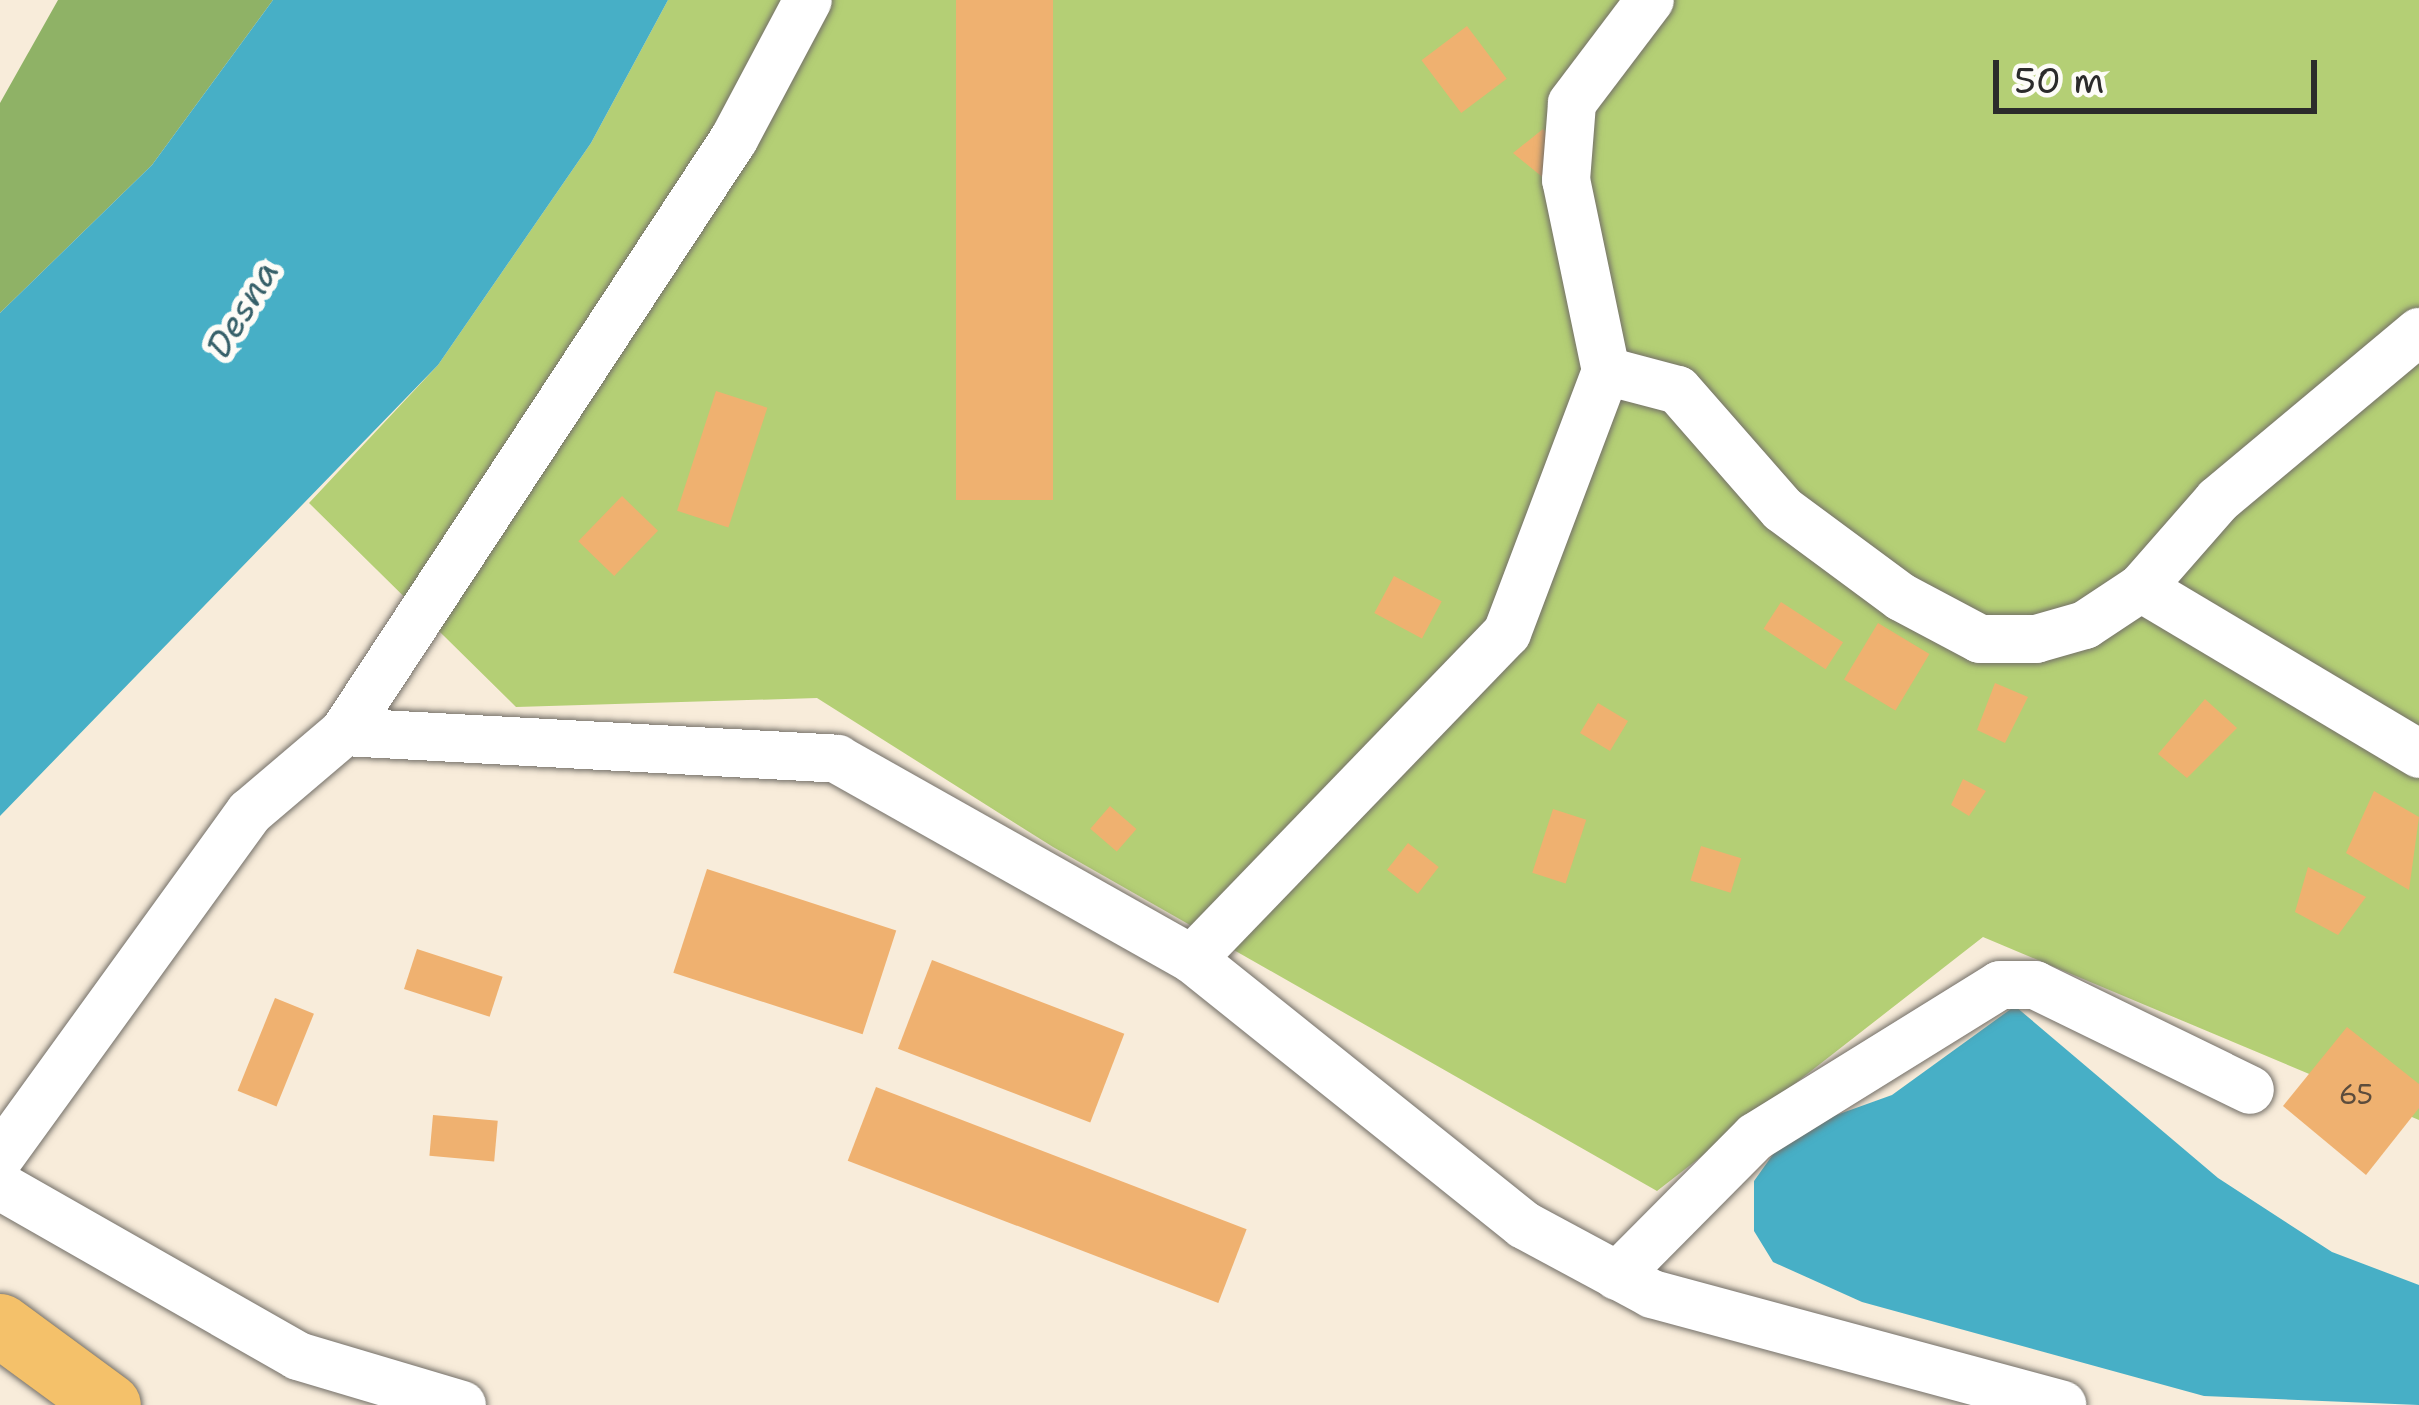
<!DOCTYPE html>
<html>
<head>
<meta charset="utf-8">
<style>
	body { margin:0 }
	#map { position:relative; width:2419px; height:1405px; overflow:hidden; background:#f8ecda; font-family:"Shantell Sans",sans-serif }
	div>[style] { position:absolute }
	.green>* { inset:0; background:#b4cf75 }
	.forest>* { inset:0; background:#8fb266 }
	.water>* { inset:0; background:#47afc6 }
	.building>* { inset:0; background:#efb170; transform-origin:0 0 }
	.roads { filter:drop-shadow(0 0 3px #736f68) drop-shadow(0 0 3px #736f68) }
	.minor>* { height:48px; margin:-24px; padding:0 24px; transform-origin:24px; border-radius:24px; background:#fff }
	.major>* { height:63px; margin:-31.5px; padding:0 31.5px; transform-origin:31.5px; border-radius:31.5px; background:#f4c16a }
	span { translate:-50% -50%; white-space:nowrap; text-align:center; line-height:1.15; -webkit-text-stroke:12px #fdfcf7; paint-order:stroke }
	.number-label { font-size:27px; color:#5c4c3c }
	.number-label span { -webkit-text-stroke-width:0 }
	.water-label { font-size:36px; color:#366069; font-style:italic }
	.scale { position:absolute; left:1993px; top:60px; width:324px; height:54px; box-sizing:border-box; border:6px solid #2b2b2b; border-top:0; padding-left:15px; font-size:36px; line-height:42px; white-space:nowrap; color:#2b2b2b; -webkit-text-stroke:9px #fdfcf7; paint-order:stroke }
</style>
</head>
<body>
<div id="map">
	<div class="green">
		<i style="clip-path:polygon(668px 0,2419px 0,2419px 1120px,1983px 937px,1657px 1191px,1053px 847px,817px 698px,516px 707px,309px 503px,438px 365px,591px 143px)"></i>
	</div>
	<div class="forest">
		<i style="clip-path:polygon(58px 0,273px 0,152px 165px,0 313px,0 103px)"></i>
	</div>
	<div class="water">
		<i style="clip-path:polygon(273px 0,668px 0,591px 143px,438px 365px,0 816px,0 313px,152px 165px)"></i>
		<i style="clip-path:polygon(2015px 1006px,2218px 1178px,2332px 1252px,2419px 1285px,2419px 1405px,2204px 1396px,1862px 1302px,1773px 1262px,1754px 1231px,1754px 1181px,1789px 1132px,1892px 1095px)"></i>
	</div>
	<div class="building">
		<i style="left:956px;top:0;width:97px;height:500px"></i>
		<i style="left:1467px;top:26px;width:66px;height:57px;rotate:53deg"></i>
		<i style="clip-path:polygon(1543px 129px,1568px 157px,1546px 180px,1513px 153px)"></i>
		<i style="left:716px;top:391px;width:54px;height:126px;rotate:18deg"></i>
		<i style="left:622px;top:496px;width:50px;height:63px;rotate:44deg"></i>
		<i style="left:1394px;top:576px;width:54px;height:42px;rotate:28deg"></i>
		<i style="left:1781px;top:602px;width:74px;height:32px;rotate:33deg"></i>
		<i style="left:1878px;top:623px;width:60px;height:66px;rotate:31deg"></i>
		<i style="clip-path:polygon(1995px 683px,2028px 697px,2005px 743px,1977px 730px)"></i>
		<i style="clip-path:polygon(2205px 699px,2237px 728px,2187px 778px,2158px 754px)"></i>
		<i style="left:1598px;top:703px;width:35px;height:35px;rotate:31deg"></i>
		<i style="clip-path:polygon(1963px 779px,1986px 791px,1969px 816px,1951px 805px)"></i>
		<i style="clip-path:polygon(2374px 791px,2419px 817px,2409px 890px,2346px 853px)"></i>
		<i style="left:1110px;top:806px;width:35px;height:30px;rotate:41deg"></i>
		<i style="left:1553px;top:809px;width:35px;height:67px;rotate:18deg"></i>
		<i style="left:1408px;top:843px;width:39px;height:34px;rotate:38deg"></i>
		<i style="left:1701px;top:846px;width:42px;height:36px;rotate:17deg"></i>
		<i style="clip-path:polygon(2308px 867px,2366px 897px,2338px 935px,2295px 912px)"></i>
		<i style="left:707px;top:869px;width:199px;height:109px;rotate:18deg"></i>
		<i style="left:417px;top:949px;width:90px;height:42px;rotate:18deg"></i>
		<i style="left:932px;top:960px;width:206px;height:95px;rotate:21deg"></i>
		<i style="left:275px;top:998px;width:42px;height:100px;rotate:22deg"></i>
		<i style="clip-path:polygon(2347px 1027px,2419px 1084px,2419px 1108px,2366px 1175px,2283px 1106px)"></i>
		<i style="left:876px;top:1087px;width:397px;height:79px;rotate:21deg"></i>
		<i style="left:433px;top:1115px;width:65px;height:41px;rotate:5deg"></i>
	</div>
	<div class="roads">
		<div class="minor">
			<i style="left:1606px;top:371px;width:74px;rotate:14.8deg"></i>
			<i style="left:1678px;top:390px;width:158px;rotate:48.8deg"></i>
			<i style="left:1782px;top:509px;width:148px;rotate:36.5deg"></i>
			<i style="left:1901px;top:597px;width:89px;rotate:28deg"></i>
			<i style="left:1980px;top:639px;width:56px"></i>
			<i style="left:2036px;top:639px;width:51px;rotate:-15.9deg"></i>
			<i style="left:2085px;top:625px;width:67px;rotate:-33.5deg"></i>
			<i style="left:2141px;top:588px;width:117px;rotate:-48.8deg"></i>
			<i style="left:2218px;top:500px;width:262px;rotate:-39.9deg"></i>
			<i style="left:2141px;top:588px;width:324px;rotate:30.8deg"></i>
			<i style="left:344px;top:732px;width:710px;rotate:-56.67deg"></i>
			<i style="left:734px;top:139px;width:157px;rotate:-62deg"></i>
			<i style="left:1192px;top:959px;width:453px;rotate:-46deg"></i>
			<i style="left:1507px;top:633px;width:280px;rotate:-69.3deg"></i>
			<i style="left:1606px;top:371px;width:195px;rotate:-101.8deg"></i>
			<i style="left:1566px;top:180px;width:77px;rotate:-85.5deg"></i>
			<i style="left:1572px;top:103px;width:129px;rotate:-52.9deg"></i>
			<i style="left:0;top:1157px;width:426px;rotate:-54.1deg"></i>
			<i style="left:250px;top:812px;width:123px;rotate:-40.4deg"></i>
			<i style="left:344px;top:732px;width:494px;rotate:3.1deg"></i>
			<i style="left:837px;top:759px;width:407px;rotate:29.4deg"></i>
			<i style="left:1192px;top:959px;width:425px;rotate:38.7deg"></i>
			<i style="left:1524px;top:1225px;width:145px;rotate:28.3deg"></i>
			<i style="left:1652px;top:1294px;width:425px;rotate:15.1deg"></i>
			<i style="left:0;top:1186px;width:343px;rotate:29.7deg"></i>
			<i style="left:298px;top:1356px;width:171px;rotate:16.6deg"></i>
			<i style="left:1617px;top:1276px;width:196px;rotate:-45.2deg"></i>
			<i style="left:1755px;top:1137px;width:288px;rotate:-31.8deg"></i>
			<i style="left:2000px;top:985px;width:35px"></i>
			<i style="left:2035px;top:985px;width:239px;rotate:26deg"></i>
		</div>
		<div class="major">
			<i style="left:0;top:1325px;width:135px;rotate:36.3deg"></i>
		</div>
	</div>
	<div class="number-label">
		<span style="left:2356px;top:1095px">65</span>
	</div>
	<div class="water-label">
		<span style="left:242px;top:309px;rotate:-59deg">Desna</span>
	</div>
	<div class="scale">50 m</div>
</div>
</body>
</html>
